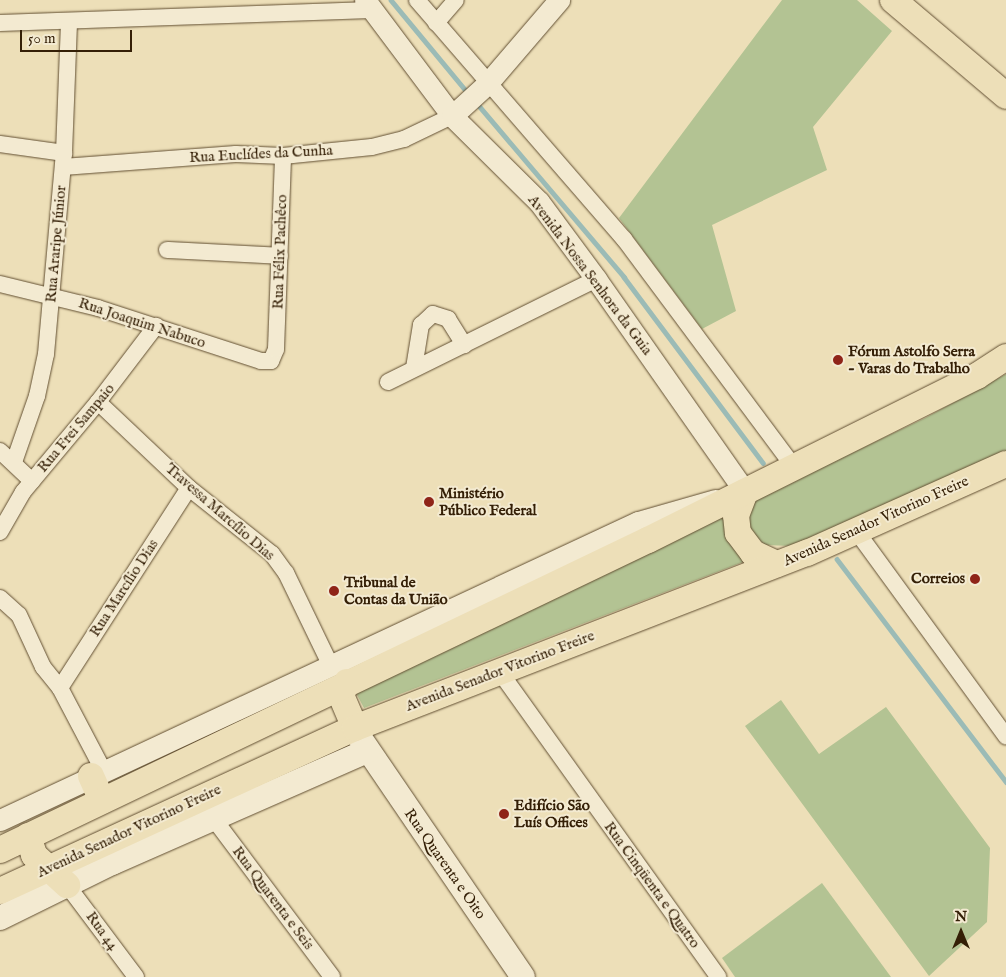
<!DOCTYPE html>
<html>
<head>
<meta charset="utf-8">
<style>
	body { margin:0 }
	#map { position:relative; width:1006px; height:977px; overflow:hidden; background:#eddfb8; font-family:"IM FELL English",serif }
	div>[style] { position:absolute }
	.green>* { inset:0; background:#b3c393 }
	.stream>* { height:4.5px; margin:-2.25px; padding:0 2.25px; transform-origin:2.25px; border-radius:2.25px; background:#9bbbb6 }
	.roads { filter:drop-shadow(0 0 1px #624f32) drop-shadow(0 0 1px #624f32) }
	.minor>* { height:16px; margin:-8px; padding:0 8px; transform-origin:8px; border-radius:8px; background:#f3ead1 }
	.tertiary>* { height:21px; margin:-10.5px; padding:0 10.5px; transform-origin:10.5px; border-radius:10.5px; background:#f3ead1 }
	.secondary>* { height:24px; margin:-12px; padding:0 12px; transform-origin:12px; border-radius:12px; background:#f3ead1 }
	.primary>* { height:26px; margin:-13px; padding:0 13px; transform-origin:13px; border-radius:13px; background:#eddfb8 }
	.dots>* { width:14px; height:14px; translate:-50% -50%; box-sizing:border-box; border:2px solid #f3ead1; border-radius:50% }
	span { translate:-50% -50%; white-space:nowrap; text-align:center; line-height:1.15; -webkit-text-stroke:4px #f3ead1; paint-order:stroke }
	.street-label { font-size:15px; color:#341f06 }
	.poi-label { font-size:15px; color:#341f06; font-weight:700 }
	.left { translate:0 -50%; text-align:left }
	.right { translate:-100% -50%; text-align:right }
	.north { position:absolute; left:936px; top:907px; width:50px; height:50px; -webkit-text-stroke:4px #f3ead1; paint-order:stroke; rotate:0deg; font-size:14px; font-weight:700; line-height:20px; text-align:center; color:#341f06 }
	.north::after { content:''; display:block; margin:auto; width:18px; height:22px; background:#341f06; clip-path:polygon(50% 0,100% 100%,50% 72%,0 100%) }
	.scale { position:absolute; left:20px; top:30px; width:112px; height:22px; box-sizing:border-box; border:2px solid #341f06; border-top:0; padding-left:6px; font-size:15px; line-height:18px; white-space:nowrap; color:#341f06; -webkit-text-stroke:4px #f3ead1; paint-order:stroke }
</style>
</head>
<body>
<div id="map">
	<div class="green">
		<i style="clip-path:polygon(782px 0,857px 0,892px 31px,813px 127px,827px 170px,712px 225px,736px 311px,702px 329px,619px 218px)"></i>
		<i style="clip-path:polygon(1006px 374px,1006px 451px,792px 546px,765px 545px,749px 530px,748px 504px,753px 500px,925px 418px)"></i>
		<i style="clip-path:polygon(728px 513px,751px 559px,364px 708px,356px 693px)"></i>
		<i style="clip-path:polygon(781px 700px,819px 754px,886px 707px,990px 848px,987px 922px,929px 976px,745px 726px)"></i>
		<i style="clip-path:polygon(822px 883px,891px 977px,735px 977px,722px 958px)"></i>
	</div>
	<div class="stream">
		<i style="left:391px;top:0;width:121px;rotate:50.4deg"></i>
		<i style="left:475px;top:101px;width:231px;rotate:49.7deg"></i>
		<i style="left:624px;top:277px;width:232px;rotate:53.2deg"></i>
		<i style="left:837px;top:559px;width:280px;rotate:52.8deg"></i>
	</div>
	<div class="roads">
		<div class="minor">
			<i style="left:417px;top:0;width:316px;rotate:49.1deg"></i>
			<i style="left:624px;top:239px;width:284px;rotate:53.3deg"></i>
			<i style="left:0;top:23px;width:371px;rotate:-2deg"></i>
			<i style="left:436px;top:23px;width:30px;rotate:-49deg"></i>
			<i style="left:0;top:144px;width:65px;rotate:8deg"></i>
			<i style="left:63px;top:167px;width:173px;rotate:-4.3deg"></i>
			<i style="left:236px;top:154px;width:47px;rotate:2.4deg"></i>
			<i style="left:283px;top:156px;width:89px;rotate:-5.8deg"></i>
			<i style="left:372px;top:147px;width:33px;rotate:-14deg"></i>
			<i style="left:404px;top:139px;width:53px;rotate:-25.6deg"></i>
			<i style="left:167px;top:250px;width:113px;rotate:3deg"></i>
			<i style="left:0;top:284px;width:101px;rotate:13.8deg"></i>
			<i style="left:98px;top:308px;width:171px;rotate:18deg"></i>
			<i style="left:261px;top:361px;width:10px"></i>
			<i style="left:271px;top:361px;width:13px;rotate:-67deg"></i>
			<i style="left:276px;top:349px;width:193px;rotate:-87.9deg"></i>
			<i style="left:414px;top:368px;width:44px;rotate:-80.8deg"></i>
			<i style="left:421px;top:325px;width:16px;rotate:-43deg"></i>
			<i style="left:433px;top:314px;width:16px;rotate:18deg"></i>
			<i style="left:448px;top:319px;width:31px;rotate:58deg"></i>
			<i style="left:388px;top:382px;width:232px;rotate:-26.3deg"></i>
			<i style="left:98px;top:402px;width:125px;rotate:43.4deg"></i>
			<i style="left:189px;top:488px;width:106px;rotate:38.5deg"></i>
			<i style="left:272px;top:554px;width:24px;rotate:54deg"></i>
			<i style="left:286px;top:573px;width:103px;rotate:64.2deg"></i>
			<i style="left:0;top:451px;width:44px;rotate:43.2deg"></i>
			<i style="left:14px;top:462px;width:70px;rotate:-70.8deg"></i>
			<i style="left:37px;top:396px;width:43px;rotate:-77.9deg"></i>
			<i style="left:46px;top:354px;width:202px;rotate:-84.9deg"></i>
			<i style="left:64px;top:153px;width:132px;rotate:-87.8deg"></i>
			<i style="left:0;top:532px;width:46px;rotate:-60.1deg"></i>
			<i style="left:23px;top:492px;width:117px;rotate:-50.2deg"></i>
			<i style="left:98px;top:402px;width:96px;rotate:-52.7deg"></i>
			<i style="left:857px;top:532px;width:253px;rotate:53.9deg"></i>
			<i style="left:0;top:598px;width:25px;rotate:42deg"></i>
			<i style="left:19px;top:615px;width:57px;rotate:65.2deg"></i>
			<i style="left:43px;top:667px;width:27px;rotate:51deg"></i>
			<i style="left:60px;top:688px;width:93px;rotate:62.3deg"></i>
			<i style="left:500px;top:672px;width:375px;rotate:54.4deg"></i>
			<i style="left:60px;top:688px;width:238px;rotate:-57.2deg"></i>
			<i style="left:214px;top:819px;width:197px;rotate:53.2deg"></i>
			<i style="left:67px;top:885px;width:115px;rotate:53.1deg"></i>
		</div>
		<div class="tertiary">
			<i style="left:365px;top:0;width:145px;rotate:53.1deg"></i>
			<i style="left:452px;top:116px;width:122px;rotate:44.7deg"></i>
			<i style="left:539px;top:202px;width:96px;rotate:53.5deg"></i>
			<i style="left:596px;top:279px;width:260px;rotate:55deg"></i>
			<i style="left:452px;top:116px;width:47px;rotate:-42.4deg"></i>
			<i style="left:487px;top:84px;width:111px;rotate:-49.4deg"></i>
			<i style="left:0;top:820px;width:704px;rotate:-25.04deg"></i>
			<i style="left:638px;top:522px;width:80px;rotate:-15.9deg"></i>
		</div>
		<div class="secondary">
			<i style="left:360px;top:738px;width:289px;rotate:55.7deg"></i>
			<i style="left:0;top:918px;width:125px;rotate:-26.2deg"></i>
			<i style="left:112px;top:863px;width:279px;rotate:-23.7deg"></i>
		</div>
		<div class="primary">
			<i style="left:893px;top:0;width:148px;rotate:40.3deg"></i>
			<i style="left:745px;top:492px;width:25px;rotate:111deg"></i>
			<i style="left:736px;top:515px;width:18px;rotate:84deg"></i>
			<i style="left:738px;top:533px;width:25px;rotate:53deg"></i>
			<i style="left:753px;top:553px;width:26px;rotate:25deg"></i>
			<i style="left:347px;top:682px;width:14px;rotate:115deg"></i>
			<i style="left:341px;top:695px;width:36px;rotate:67deg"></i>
			<i style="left:91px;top:776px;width:27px;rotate:66deg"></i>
			<i style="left:28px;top:836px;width:20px;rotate:72deg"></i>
			<i style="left:34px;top:855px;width:45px;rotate:42.3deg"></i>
			<i style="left:0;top:850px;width:718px;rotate:-25.57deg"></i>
			<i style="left:648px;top:540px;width:368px;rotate:-26.5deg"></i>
			<i style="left:977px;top:376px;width:35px;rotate:-33deg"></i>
			<i style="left:0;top:891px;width:391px;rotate:-24.7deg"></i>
			<i style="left:355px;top:728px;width:485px;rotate:-21.2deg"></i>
			<i style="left:807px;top:553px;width:218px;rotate:-24.1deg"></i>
		</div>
	</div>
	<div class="dots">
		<i style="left:838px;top:360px;background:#8f2418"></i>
		<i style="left:429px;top:502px;background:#8f2418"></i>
		<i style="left:975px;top:579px;background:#8f2418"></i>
		<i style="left:334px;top:591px;background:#8f2418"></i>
		<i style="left:504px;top:814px;background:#8f2418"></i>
	</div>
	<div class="street-label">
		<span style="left:261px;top:154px;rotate:-3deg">Rua Euclídes da Cunha</span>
		<span style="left:56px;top:244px;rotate:-85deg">Rua Araripe Júnior</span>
		<span style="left:280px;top:252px;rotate:-88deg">Rua Félix Pachêco</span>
		<span style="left:590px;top:275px;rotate:53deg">Avenida Nossa Senhora da Guia</span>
		<span style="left:142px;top:323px;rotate:18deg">Rua Joaquim Nabuco</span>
		<span style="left:76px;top:428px;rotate:-50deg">Rua Frei Sampaio</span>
		<span style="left:220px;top:512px;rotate:41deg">Travessa Marcílio Dias</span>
		<span style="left:876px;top:521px;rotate:-24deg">Avenida Senador Vitorino Freire</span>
		<span style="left:124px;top:588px;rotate:-57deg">Rua Marcílio Dias</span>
		<span style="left:500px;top:671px;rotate:-21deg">Avenida Senador Vitorino Freire</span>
		<span style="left:129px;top:831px;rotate:-25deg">Avenida Senador Vitorino Freire</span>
		<span style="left:445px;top:864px;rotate:55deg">Rua Quarenta e Oito</span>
		<span style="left:652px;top:885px;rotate:54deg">Rua Cinqüenta e Quatro</span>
		<span style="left:273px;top:898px;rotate:53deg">Rua Quarenta e Seis</span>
		<span style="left:102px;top:931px;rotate:54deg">Rua 44</span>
	</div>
	<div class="poi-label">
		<span class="left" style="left:848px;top:360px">Fórum Astolfo Serra<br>- Varas do Trabalho</span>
		<span class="left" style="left:439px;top:502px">Ministério<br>Público Federal</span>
		<span class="right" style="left:965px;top:579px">Correios</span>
		<span class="left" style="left:344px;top:591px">Tribunal de<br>Contas da União</span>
		<span class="left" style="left:514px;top:814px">Edifício São<br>Luís Offices</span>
	</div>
	<div class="north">N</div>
	<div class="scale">50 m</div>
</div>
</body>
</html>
